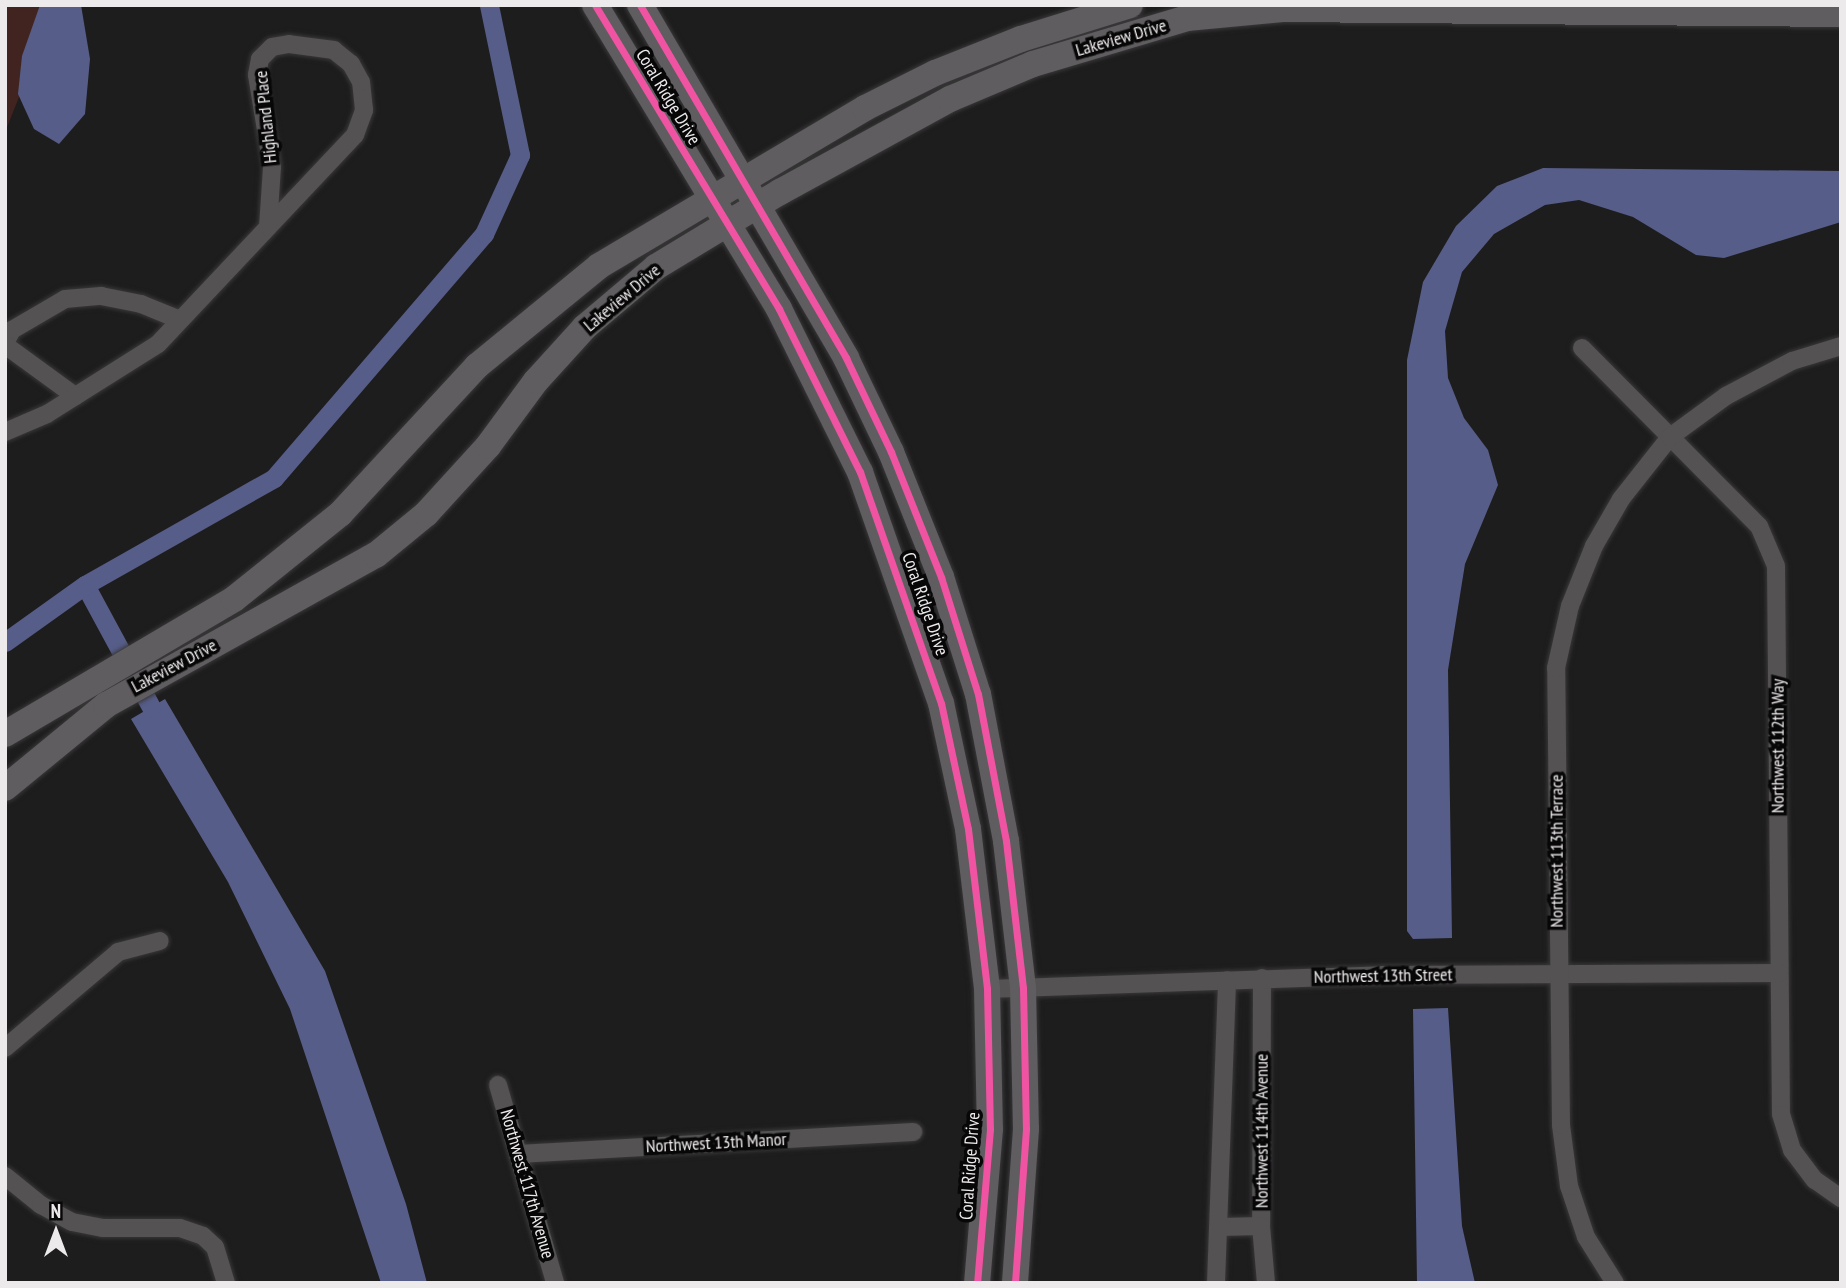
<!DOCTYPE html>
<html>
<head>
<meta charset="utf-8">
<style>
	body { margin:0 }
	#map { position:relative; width:1846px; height:1288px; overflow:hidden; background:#1e1d1e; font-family:"PT Sans Narrow",sans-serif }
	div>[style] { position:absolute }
	.green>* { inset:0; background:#41241f }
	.water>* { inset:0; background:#565d88 }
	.canal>* { height:19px; margin:-9.5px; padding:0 9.5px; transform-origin:9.5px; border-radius:9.5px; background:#565d88 }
	.roads { filter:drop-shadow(0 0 2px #393839) drop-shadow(0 0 2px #393839) }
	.street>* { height:18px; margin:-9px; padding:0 9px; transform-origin:9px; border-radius:9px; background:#545253 }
	.secondary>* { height:26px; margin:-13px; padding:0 13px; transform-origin:13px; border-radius:13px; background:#5f5d5f }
	.cycleway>* { height:7px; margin:-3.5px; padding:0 3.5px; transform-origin:3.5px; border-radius:3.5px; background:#f153a3 }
	span { translate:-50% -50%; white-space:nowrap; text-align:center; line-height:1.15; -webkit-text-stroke:7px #080708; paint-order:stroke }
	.street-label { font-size:18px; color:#edeaec }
	.frame { position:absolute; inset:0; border:7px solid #edeaec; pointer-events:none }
	.north { position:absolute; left:21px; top:1197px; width:70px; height:70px; -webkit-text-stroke:5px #080708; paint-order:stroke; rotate:0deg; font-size:19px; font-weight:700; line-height:28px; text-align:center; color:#edeaec }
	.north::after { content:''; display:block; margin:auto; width:24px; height:32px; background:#edeaec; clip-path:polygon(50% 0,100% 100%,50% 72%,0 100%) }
</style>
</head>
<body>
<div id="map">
	<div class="green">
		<i style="clip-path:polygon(5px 5px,56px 5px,5px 132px)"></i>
	</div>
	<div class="water">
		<i style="clip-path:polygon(40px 5px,81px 5px,90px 59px,85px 114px,59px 144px,34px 129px,18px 94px,22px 56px)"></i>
		<i style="clip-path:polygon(1543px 168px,1841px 171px,1841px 222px,1724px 258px,1696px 255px,1633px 217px,1579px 200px,1545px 205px,1494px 234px,1462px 272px,1445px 331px,1448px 378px,1464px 418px,1488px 450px,1498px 485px,1465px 564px,1448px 670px,1452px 938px,1413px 939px,1407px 931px,1407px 360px,1423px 282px,1456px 226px,1497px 186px)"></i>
		<i style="clip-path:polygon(165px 699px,325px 971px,406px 1204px,427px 1283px,381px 1283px,290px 1009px,228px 882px,131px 719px)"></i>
		<i style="clip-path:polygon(1448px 1008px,1462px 1226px,1475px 1283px,1417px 1283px,1413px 1009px)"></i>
	</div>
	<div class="canal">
		<i style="left:85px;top:585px;width:139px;rotate:61.6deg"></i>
		<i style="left:5px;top:642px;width:98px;rotate:-35.5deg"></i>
		<i style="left:85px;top:585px;width:217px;rotate:-29.5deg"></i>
		<i style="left:274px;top:478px;width:322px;rotate:-49.3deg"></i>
		<i style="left:484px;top:234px;width:87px;rotate:-65.5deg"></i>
		<i style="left:520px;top:155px;width:153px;rotate:-101.7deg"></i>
	</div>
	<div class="roads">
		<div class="street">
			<i style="left:5px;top:343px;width:15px;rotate:-62deg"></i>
			<i style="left:12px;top:330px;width:61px;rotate:-30.3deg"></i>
			<i style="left:65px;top:299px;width:36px;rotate:-5deg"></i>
			<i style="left:101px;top:296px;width:41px;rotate:11.3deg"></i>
			<i style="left:141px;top:304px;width:42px;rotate:22.3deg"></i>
			<i style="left:5px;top:345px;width:87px;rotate:36.1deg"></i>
			<i style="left:1582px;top:348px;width:251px;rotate:45.2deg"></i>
			<i style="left:1759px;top:526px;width:43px;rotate:67deg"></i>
			<i style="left:1776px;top:566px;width:548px;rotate:89.48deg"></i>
			<i style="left:1781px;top:1114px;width:38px;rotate:73deg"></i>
			<i style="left:1792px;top:1150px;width:38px;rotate:53deg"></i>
			<i style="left:1815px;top:1180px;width:32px;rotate:35deg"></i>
			<i style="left:5px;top:432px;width:46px;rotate:-23.2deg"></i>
			<i style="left:47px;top:414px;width:131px;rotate:-32.2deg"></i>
			<i style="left:158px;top:344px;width:287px;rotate:-46.7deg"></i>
			<i style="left:355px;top:135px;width:27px;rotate:-70deg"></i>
			<i style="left:364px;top:110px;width:28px;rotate:-96deg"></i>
			<i style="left:361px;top:82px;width:21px;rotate:-119deg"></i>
			<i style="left:351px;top:64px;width:22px;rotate:-141deg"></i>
			<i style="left:334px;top:50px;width:45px;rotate:-172.4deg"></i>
			<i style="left:289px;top:44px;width:17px;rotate:170deg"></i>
			<i style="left:272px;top:47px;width:17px;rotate:135deg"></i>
			<i style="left:260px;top:59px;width:16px;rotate:101deg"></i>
			<i style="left:257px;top:75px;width:93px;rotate:80.7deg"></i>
			<i style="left:272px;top:167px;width:60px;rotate:93.8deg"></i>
			<i style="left:1262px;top:978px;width:248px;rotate:90.2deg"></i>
			<i style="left:1261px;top:1226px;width:57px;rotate:85deg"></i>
			<i style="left:987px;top:989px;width:395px;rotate:-2deg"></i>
			<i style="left:1382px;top:975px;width:397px;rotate:-0.3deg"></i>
			<i style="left:5px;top:1048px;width:148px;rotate:-40.3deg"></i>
			<i style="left:118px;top:952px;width:43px;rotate:-14.7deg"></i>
			<i style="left:498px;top:1085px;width:206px;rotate:73.9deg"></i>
			<i style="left:518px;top:1154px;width:396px;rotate:-3.2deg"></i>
			<i style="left:5px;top:1176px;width:46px;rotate:38.9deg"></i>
			<i style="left:41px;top:1205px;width:35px;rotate:29deg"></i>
			<i style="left:72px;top:1222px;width:32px;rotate:11deg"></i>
			<i style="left:103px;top:1228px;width:77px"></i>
			<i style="left:180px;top:1228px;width:24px;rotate:19deg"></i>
			<i style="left:203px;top:1236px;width:16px;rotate:43deg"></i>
			<i style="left:215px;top:1247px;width:38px;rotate:73deg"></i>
			<i style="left:1221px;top:1227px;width:40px;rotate:-1.4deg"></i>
			<i style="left:1216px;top:1283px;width:303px;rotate:-87.9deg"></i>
			<i style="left:1615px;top:1283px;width:54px;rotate:-122.2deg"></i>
			<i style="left:1586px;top:1237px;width:54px;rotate:-108.4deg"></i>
			<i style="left:1569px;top:1186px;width:62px;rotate:-97.5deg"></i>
			<i style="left:1561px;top:1125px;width:457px;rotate:-90.6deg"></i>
			<i style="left:1556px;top:668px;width:64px;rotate:-77.3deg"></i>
			<i style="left:1570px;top:606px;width:65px;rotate:-68.2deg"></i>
			<i style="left:1594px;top:546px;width:54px;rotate:-60.1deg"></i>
			<i style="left:1621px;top:499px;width:79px;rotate:-51.7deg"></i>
			<i style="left:1670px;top:437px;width:69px;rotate:-36.2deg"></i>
			<i style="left:1726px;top:396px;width:75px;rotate:-27.9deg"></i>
			<i style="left:1792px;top:361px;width:51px;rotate:-17deg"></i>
		</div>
		<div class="secondary">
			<i style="left:595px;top:5px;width:355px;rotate:58.8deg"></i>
			<i style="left:779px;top:309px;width:182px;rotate:63.6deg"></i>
			<i style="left:860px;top:472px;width:245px;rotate:70.7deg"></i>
			<i style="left:941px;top:703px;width:129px;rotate:77.9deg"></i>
			<i style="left:968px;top:829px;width:161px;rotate:83.2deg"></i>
			<i style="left:987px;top:989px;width:140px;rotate:88.8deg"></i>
			<i style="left:990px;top:1129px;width:155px;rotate:94.8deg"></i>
			<i style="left:640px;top:5px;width:409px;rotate:59.7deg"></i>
			<i style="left:846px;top:358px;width:104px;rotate:64.4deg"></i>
			<i style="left:891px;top:452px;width:135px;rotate:68.2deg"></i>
			<i style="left:941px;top:577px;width:123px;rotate:72.5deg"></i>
			<i style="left:978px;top:694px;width:150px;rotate:79.2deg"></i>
			<i style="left:1006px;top:841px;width:148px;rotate:83.4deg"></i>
			<i style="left:1023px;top:988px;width:141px;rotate:88.8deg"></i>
			<i style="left:1026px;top:1129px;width:154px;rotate:94.1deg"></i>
			<i style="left:5px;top:734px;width:266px;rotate:-30.5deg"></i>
			<i style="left:234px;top:599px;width:136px;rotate:-38.7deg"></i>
			<i style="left:340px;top:514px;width:202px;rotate:-47.2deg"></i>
			<i style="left:477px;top:366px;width:158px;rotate:-39.3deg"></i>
			<i style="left:599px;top:266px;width:309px;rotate:-30.7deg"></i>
			<i style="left:865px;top:108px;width:78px;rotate:-26.6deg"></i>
			<i style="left:935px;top:73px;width:92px;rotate:-21.6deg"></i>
			<i style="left:1021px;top:39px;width:114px;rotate:-17.3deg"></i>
			<i style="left:5px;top:788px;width:131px;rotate:-39.4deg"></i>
			<i style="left:106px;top:705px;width:309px;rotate:-29.1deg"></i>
			<i style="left:376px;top:555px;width:65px;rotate:-39.4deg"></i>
			<i style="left:426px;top:514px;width:92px;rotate:-47.6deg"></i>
			<i style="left:488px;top:446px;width:81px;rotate:-53.6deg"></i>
			<i style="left:536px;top:381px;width:73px;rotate:-47.8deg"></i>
			<i style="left:585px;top:327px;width:93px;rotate:-40.2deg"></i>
			<i style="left:656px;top:267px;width:145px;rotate:-31.2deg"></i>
			<i style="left:780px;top:192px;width:194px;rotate:-28.7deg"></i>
			<i style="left:950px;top:99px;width:90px;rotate:-22.9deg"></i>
			<i style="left:1033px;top:64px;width:161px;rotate:-16.6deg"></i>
			<i style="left:1187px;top:18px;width:96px;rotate:-5.4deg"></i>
			<i style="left:1283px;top:9px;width:558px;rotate:0.51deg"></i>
		</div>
	</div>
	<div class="cycleway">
		<i style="left:595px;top:5px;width:355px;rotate:58.8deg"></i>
		<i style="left:779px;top:309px;width:182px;rotate:63.6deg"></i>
		<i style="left:860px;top:472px;width:245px;rotate:70.7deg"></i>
		<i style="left:941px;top:703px;width:129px;rotate:77.9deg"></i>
		<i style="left:968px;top:829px;width:161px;rotate:83.2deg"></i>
		<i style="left:987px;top:989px;width:140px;rotate:88.8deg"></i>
		<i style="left:990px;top:1129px;width:155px;rotate:94.8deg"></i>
		<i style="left:640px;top:5px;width:409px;rotate:59.7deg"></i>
		<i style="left:846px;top:358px;width:104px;rotate:64.4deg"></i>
		<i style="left:891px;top:452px;width:135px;rotate:68.2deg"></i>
		<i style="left:941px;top:577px;width:123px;rotate:72.5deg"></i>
		<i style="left:978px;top:694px;width:150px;rotate:79.2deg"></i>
		<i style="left:1006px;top:841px;width:148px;rotate:83.4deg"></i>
		<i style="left:1023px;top:988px;width:141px;rotate:88.8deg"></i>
		<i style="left:1026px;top:1129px;width:154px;rotate:94.1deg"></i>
	</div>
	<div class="street-label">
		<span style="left:1121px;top:38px;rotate:-16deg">Lakeview Drive</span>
		<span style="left:668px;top:97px;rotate:59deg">Coral Ridge Drive</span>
		<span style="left:266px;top:117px;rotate:-96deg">Highland Place</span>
		<span style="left:622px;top:298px;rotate:-40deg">Lakeview Drive</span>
		<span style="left:925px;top:604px;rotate:71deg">Coral Ridge Drive</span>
		<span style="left:174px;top:666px;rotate:-28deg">Lakeview Drive</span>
		<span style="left:1778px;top:746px;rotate:-90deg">Northwest 112th Way</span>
		<span style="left:1557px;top:851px;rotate:-90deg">Northwest 113th Terrace</span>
		<span style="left:1383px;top:976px;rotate:-1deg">Northwest 13th Street</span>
		<span style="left:1262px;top:1131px;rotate:-90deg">Northwest 114th Avenue</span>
		<span style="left:716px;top:1143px;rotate:-3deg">Northwest 13th Manor</span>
		<span style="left:970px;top:1166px;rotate:-86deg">Coral Ridge Drive</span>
		<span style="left:527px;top:1184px;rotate:74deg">Northwest 117th Avenue</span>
	</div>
	<div class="frame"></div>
	<div class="north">N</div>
</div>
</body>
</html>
